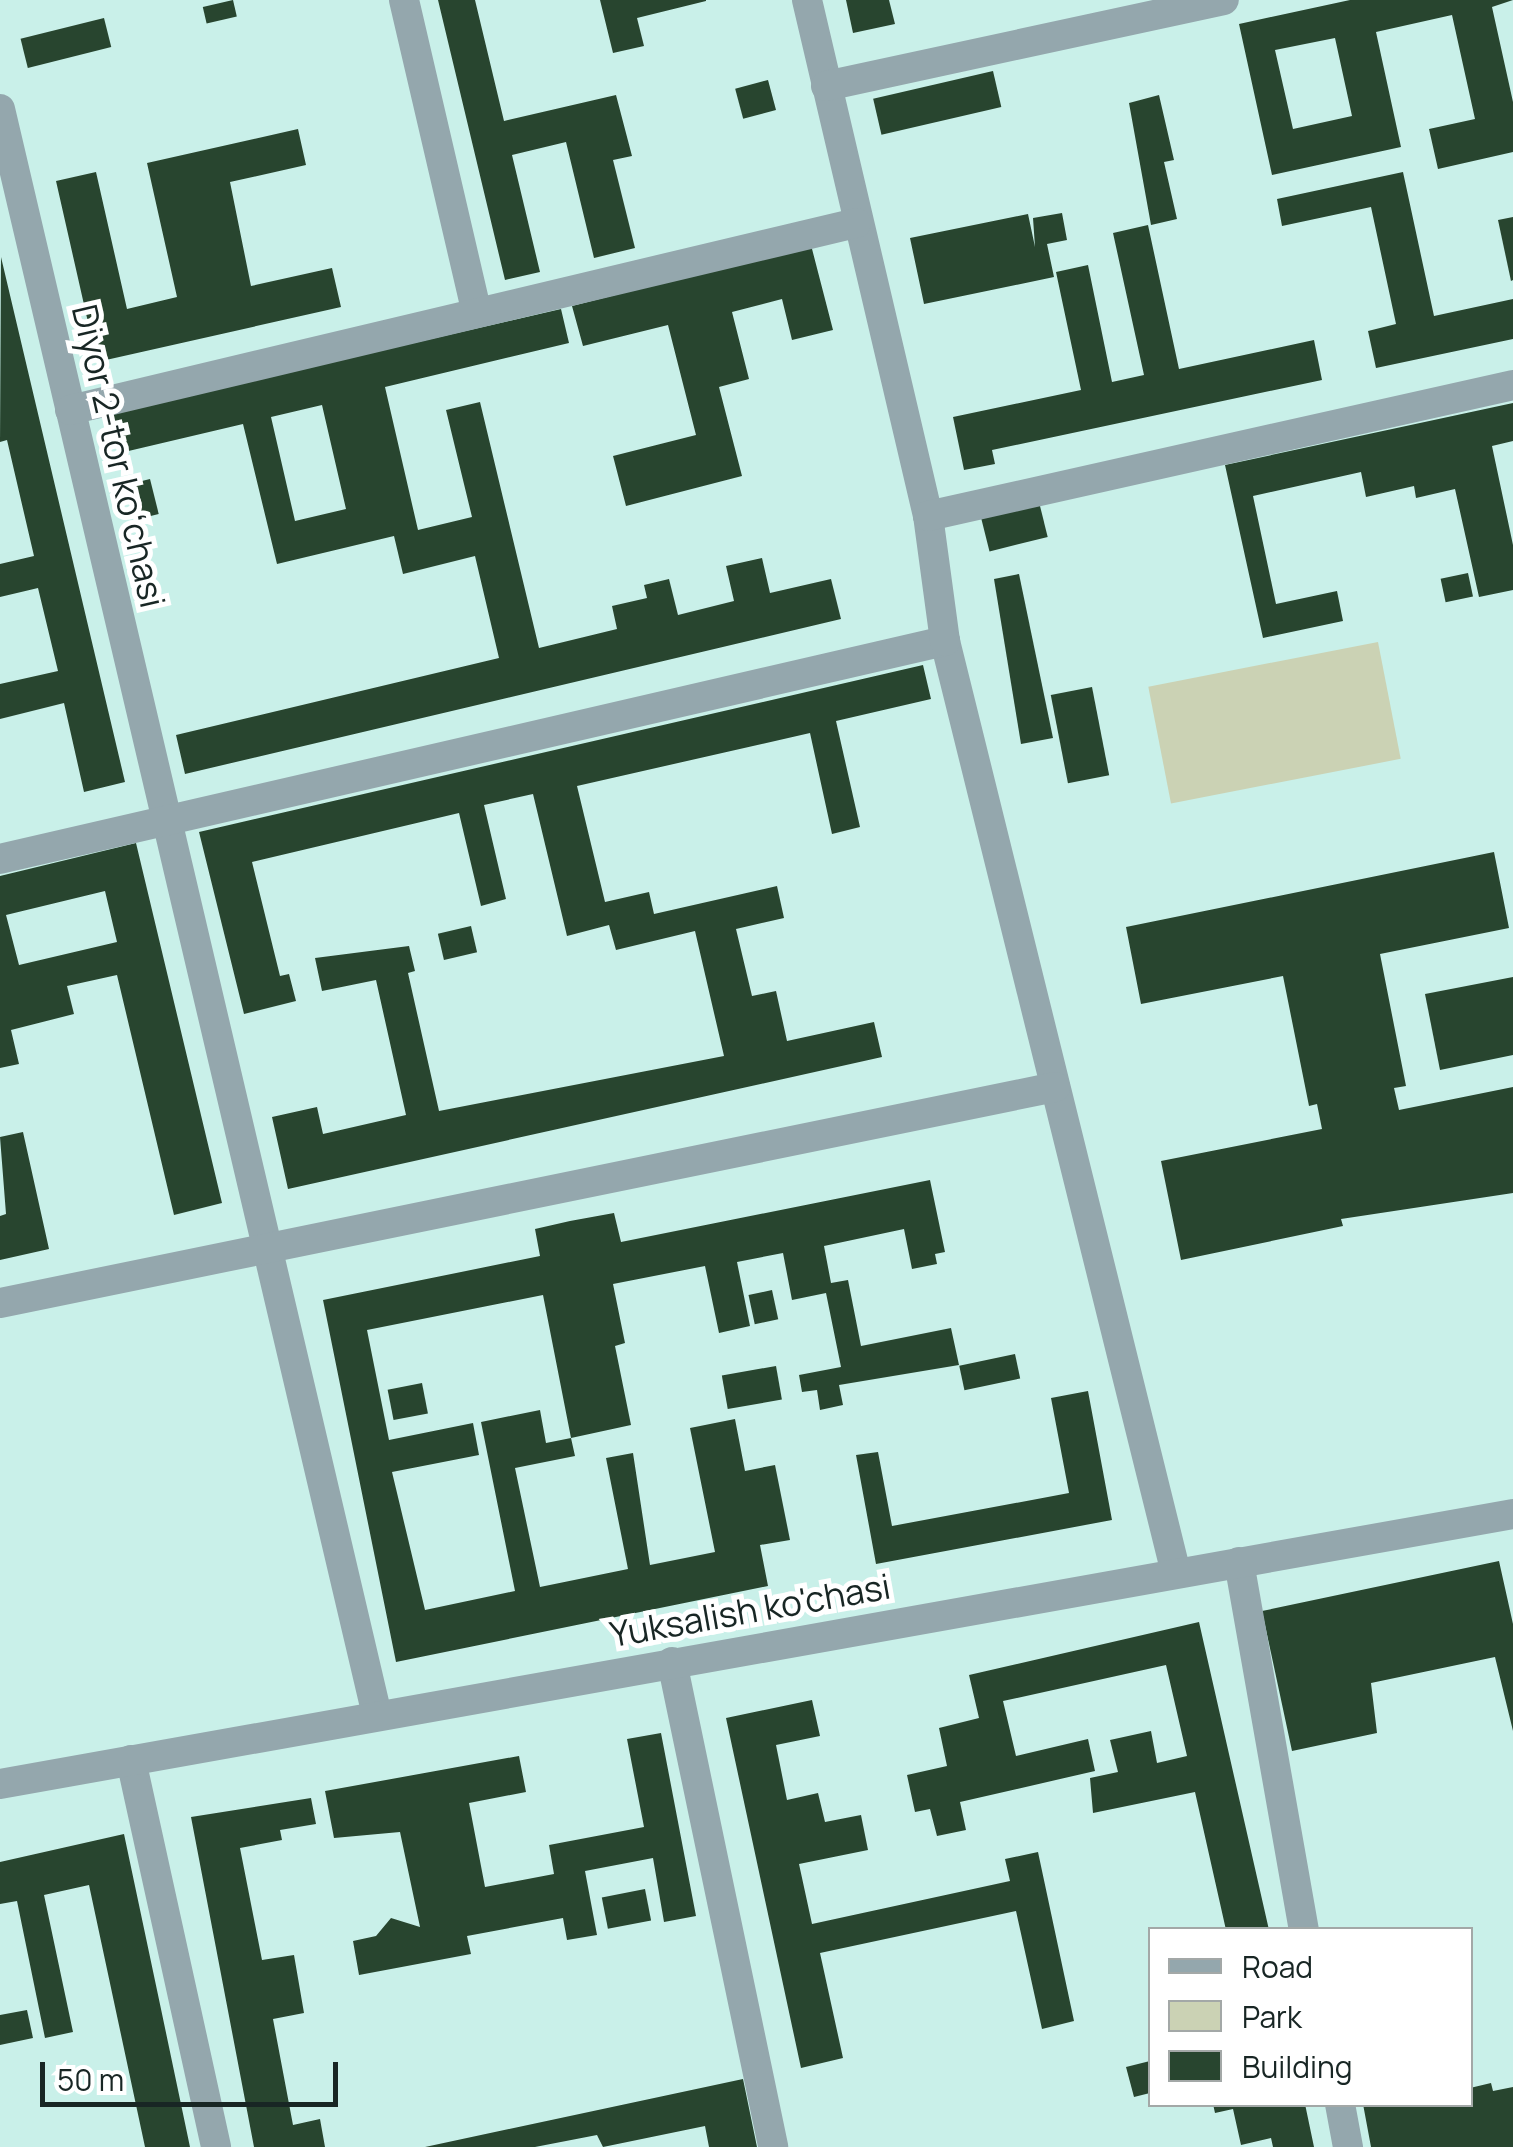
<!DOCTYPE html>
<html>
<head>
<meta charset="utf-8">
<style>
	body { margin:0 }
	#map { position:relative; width:1513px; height:2147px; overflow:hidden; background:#c9f0e9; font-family:Manrope,sans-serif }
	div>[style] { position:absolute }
	.green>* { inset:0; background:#cbd2b4; transform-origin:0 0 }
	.building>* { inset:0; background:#28452f; transform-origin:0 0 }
	.minor>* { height:30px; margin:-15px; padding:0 15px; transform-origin:15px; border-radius:15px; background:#94a7ad }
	span { translate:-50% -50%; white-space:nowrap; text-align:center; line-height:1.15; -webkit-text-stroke:10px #fff; paint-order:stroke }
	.street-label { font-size:35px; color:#182624 }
	.legend { position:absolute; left:1148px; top:1927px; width:325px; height:180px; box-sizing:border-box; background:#fff; border:2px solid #a3a8a7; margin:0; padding:12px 18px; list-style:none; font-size:30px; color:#182624 }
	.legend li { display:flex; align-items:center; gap:20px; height:50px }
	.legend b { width:50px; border:2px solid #a3a8a7 }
	.scale { position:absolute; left:40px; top:2062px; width:298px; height:45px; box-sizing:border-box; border:5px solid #182624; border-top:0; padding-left:12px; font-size:30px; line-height:35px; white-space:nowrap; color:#182624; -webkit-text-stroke:8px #fff; paint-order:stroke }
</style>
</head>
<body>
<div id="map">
	<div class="green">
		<i style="left:1378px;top:642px;width:119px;height:234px;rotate:79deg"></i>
	</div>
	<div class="building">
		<i style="left:233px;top:0;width:17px;height:31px;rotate:77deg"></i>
		<i style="clip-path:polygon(438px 0,475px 0,504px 121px,616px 95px,632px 156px,613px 160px,635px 248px,594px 258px,566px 142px,512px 155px,540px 272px,505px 280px)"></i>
		<i style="clip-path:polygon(600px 0,706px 0,706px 1px,637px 18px,644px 46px,613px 53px)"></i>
		<i style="clip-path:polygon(846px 0,889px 0,895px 24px,853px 33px)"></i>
		<i style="clip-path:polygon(evenodd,1350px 0,1513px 0,1492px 7px,1513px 102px,1513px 152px,1438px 169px,1429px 129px,1475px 119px,1452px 15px,1376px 32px,1401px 147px,1272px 175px,1239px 24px,1350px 0,1335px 38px,1352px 116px,1293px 129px,1275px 50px,1335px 38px)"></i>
		<i style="left:104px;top:18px;width:30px;height:86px;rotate:76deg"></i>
		<i style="left:993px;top:71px;width:37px;height:123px;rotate:77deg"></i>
		<i style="left:768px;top:80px;width:31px;height:34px;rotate:75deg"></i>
		<i style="clip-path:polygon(1159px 95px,1174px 160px,1164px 162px,1177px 219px,1151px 225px,1129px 103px)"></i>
		<i style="clip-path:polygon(298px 129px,306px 165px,230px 182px,251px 286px,332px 268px,341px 307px,97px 362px,56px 181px,96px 172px,127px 309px,177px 297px,147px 163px)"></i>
		<i style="clip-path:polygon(1403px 172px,1434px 316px,1513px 299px,1513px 339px,1376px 368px,1368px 331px,1396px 324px,1371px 207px,1282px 226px,1277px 199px)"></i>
		<i style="clip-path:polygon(1062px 213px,1067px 240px,1047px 244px,1054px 277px,924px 304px,910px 238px,1028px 214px,1035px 247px,1033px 218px)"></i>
		<i style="clip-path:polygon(1513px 217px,1513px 280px,1511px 281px,1498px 220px)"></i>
		<i style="clip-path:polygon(1148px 225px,1179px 369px,1314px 340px,1322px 380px,992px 450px,995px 464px,964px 470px,953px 417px,1081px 390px,1056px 272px,1088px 265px,1112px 382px,1144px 375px,1113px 233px)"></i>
		<i style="clip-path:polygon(811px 245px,833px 330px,792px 340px,782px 299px,732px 312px,749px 379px,719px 387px,742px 476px,626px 506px,613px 456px,696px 435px,668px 325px,583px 346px,572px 306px)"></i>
		<i style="clip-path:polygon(1px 257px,125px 782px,84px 792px,64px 703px,0 719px,0 684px,58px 671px,38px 588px,0 597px,0 564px,34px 556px,7px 440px,0 442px)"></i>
		<i style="clip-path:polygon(evenodd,561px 309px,569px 343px,385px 387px,418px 530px,472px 517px,446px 410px,480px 402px,539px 648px,617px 629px,612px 606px,647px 598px,644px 585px,669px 579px,678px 615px,734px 601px,726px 566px,762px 558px,770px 593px,831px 579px,841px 619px,185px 774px,176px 735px,499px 658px,475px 556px,403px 574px,394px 536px,277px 564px,243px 424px,120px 453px,110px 413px,561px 309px,322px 405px,346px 509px,295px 521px,271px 417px,322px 405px)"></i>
		<i style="clip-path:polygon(1513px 403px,1513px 441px,1492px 446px,1513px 545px,1513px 590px,1479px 597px,1455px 489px,1416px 498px,1414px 486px,1366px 497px,1361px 472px,1253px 496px,1276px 604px,1337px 591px,1343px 621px,1263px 638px,1225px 465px)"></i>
		<i style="left:150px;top:479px;width:36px;height:25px;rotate:76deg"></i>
		<i style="left:1039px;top:502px;width:36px;height:60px;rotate:76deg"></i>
		<i style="left:1468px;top:573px;width:24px;height:28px;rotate:78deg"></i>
		<i style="clip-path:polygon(1019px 574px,1053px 738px,1021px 744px,994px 579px)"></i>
		<i style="clip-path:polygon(923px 665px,931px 699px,836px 721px,860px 827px,832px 834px,810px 733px,577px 786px,605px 902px,649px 892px,654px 914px,777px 886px,784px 918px,736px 929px,752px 996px,776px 991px,787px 1041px,874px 1022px,882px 1057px,288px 1189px,272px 1117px,317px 1107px,323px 1134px,406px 1115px,376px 980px,322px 991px,315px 958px,409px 946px,415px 971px,408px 973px,439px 1111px,724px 1056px,695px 931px,616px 950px,609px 925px,567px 936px,533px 794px,484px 805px,506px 899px,481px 906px,459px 813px,252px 862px,280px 976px,289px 974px,296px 1001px,244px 1014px,199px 832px)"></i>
		<i style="left:1092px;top:687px;width:90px;height:42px;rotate:79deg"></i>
		<i style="clip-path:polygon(evenodd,136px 843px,222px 1203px,174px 1215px,117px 975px,67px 986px,74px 1014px,11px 1030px,19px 1064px,0 1068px,0 876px,136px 843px,105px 891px,117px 942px,19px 965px,6px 915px,105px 891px)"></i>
		<i style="clip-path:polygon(1494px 852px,1509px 928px,1380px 954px,1406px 1086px,1394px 1088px,1399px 1110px,1513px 1087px,1513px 1193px,1341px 1219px,1343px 1226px,1181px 1260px,1161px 1161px,1322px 1129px,1317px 1104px,1309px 1106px,1283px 976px,1141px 1004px,1126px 927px)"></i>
		<i style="left:471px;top:926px;width:27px;height:34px;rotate:77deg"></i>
		<i style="clip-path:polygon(1513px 977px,1513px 1055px,1440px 1070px,1425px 994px)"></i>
		<i style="clip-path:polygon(23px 1132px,49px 1249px,0 1260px,0 1216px,6px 1214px,0 1137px)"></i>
		<i style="clip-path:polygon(930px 1180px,945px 1252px,935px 1254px,937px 1264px,912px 1269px,904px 1229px,824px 1246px,831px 1283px,848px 1280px,861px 1346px,951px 1328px,959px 1365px,839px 1385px,843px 1405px,820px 1410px,817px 1390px,802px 1392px,799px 1375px,841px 1367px,826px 1293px,792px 1300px,783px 1253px,737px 1262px,750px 1326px,719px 1333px,705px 1266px,613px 1284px,625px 1343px,615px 1346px,631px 1425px,571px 1438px,543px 1295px,367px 1330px,389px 1440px,473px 1423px,479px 1455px,392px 1472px,425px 1610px,515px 1591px,481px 1422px,540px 1410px,546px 1443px,571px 1438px,575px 1456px,515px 1468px,540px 1587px,628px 1569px,606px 1458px,633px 1453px,650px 1565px,715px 1552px,690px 1428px,735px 1419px,745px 1471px,775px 1465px,790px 1540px,760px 1545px,768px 1586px,396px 1662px,323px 1300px,540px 1256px,535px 1229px,570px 1221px,614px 1213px,621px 1242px)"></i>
		<i style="left:772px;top:1290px;width:30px;height:24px;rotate:78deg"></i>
		<i style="left:1015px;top:1354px;width:25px;height:57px;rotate:78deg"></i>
		<i style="left:776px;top:1366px;width:34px;height:55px;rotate:80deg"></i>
		<i style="left:422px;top:1383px;width:31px;height:35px;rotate:79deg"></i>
		<i style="clip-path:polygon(1088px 1391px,1112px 1520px,876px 1564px,856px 1455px,878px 1452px,892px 1526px,1069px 1493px,1051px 1398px)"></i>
		<i style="clip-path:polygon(1499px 1561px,1513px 1624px,1513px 1731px,1495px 1657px,1371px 1683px,1377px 1733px,1292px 1751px,1262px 1611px)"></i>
		<i style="clip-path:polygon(1199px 1622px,1269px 1930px,1226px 1930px,1195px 1792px,1093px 1813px,1090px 1778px,1118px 1772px,1110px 1740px,1151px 1731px,1157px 1763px,1187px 1756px,1166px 1665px,1003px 1701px,1016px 1756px,1088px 1739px,1095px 1771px,960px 1802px,966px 1830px,937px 1836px,930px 1809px,915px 1812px,907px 1775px,947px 1766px,939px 1728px,979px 1718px,969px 1675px)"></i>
		<i style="clip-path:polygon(812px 1700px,820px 1736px,776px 1745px,787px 1800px,818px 1793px,825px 1822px,861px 1815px,868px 1850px,799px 1864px,812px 1924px,1010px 1881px,1005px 1859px,1038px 1852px,1074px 2021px,1042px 2029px,1016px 1911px,820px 1953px,843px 2058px,801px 2068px,726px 1718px)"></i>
		<i style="clip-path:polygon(661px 1733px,696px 1916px,664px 1922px,653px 1858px,585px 1871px,597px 1935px,567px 1940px,563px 1918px,467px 1936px,471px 1954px,359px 1975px,353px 1941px,376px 1936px,391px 1918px,420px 1927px,400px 1832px,334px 1838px,325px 1791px,519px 1756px,526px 1792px,469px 1803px,485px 1887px,554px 1874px,549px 1845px,644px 1827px,627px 1739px)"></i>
		<i style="clip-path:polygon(311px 1798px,316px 1824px,280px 1830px,282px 1840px,240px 1848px,262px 1960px,294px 1955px,304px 2013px,273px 2019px,293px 2125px,320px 2119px,325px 2147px,254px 2147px,191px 1817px)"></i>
		<i style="clip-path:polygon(124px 1834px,161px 2009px,190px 2147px,145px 2147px,89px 1885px,44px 1895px,73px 2032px,45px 2038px,17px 1901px,0 1904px,0 1862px)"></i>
		<i style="left:645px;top:1889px;width:32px;height:44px;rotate:79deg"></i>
		<i style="clip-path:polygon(27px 2010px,33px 2038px,0 2045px,0 2015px)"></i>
		<i style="clip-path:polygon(1150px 2061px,1150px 2093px,1134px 2097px,1126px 2067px)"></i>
		<i style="clip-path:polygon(743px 2079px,757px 2147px,709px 2147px,705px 2126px,603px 2147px,597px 2135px,535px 2147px,425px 2147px)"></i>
		<i style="clip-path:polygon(1491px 2083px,1493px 2091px,1513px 2087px,1513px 2147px,1371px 2147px,1363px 2104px,1470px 2104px,1470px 2088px)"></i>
		<i style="clip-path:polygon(1213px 2104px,1305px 2104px,1314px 2147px,1273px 2147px,1271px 2138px,1241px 2145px,1233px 2109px,1215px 2113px)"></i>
	</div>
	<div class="minor">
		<i style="left:404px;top:0;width:321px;rotate:76.9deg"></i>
		<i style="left:807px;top:0;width:530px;rotate:76.8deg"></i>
		<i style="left:826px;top:86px;width:407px;rotate:-12.2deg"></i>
		<i style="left:0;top:109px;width:1650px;rotate:76.79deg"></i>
		<i style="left:70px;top:410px;width:808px;rotate:-13.38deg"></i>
		<i style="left:945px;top:641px;width:960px;rotate:76.08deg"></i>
		<i style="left:0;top:859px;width:970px;rotate:-12.99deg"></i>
		<i style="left:945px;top:641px;width:126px;rotate:-97.7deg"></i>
		<i style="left:928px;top:516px;width:599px;rotate:-12.62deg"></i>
		<i style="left:0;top:1303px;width:1077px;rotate:-11.57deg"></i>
		<i style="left:1239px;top:1562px;width:374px;rotate:80deg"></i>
		<i style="left:672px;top:1662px;width:495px;rotate:78.2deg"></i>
		<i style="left:131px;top:1760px;width:396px;rotate:77.6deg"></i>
		<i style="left:0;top:1784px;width:1537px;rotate:-10.12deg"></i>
		<i style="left:1340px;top:2104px;width:44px;rotate:79.5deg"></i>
	</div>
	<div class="street-label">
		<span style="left:119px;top:456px;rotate:77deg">Diyor 2-tor koʻchasi</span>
		<span style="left:750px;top:1610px;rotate:-10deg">Yuksalish ko'chasi</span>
	</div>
	<ul class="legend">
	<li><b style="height:12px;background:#94a7ad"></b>Road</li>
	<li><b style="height:28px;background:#cbd2b4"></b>Park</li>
	<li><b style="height:28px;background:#28452f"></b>Building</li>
	</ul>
	<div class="scale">50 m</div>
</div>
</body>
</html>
